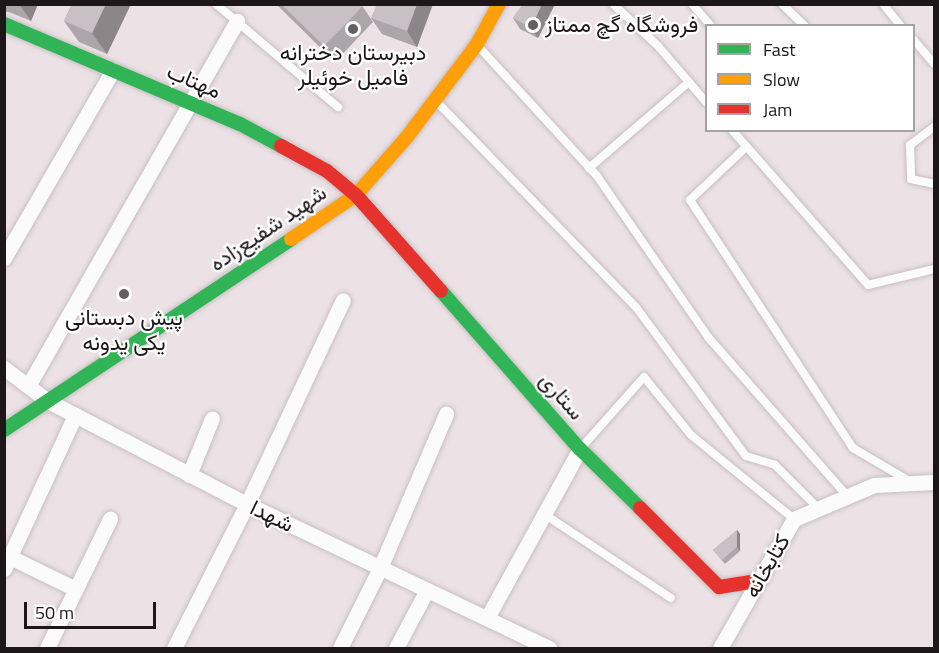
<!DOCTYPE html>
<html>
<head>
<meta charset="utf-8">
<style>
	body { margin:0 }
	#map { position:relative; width:939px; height:653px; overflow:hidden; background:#ece2e5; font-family:"Titillium Web",Vazirmatn,sans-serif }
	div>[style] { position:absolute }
	.roads { filter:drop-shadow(0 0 2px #c7bfc2) drop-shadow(0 0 2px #c7bfc2) }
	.lane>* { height:8px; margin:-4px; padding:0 4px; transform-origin:4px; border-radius:4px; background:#fcfbfb }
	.street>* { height:15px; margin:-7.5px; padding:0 7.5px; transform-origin:7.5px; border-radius:7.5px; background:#fcfbfb }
	.fast>* { height:14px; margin:-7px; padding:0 7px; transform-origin:7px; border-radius:7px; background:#30b455 }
	.slow>* { height:14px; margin:-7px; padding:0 7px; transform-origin:7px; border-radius:7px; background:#ff9f0a }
	.jam>* { height:14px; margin:-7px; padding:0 7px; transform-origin:7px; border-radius:7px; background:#e5322d }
	.wall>* { inset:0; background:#aca5a9 }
	.shaded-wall>* { inset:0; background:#8c8689 }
	.building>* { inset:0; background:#c8c0c4 }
	.dots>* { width:16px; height:16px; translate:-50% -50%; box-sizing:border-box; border:3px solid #fff; border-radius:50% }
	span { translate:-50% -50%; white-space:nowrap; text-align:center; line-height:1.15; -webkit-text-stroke:4.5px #fff; paint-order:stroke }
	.poi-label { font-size:22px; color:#1e1719 }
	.left { translate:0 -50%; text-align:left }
	.street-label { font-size:22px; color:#1e1719 }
	.frame { position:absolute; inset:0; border:6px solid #1e1719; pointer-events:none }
	.legend { position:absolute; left:705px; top:24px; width:210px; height:108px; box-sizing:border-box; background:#fff; border:2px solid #a5a2a3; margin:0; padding:8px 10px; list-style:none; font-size:18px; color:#1e1719 }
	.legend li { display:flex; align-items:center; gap:12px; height:30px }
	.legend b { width:30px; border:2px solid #a5a2a3 }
	.scale { position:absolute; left:24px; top:602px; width:132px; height:27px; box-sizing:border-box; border:3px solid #1e1719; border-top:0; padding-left:8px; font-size:18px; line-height:21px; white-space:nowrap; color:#1e1719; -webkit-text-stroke:4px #fff; paint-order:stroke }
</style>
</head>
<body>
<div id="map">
	<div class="roads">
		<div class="lane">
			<i style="left:216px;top:4px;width:160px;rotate:40.2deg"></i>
			<i style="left:613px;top:4px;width:62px;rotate:43deg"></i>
			<i style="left:658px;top:46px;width:74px;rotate:49.4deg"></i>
			<i style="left:692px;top:4px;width:29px;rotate:49deg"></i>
			<i style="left:782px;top:4px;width:32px;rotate:44deg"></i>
			<i style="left:883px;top:4px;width:28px;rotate:51deg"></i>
			<i style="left:914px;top:40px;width:31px;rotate:50deg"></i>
			<i style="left:478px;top:46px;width:176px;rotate:47.5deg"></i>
			<i style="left:597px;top:176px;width:196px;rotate:55.4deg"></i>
			<i style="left:708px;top:337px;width:211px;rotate:48.8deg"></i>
			<i style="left:437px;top:102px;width:286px;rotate:45.9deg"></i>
			<i style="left:636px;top:307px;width:185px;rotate:53.6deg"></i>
			<i style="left:746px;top:456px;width:30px;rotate:17deg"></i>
			<i style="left:775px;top:465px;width:61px;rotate:45deg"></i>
			<i style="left:934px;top:127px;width:30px;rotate:143deg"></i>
			<i style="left:910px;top:145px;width:34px;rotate:88deg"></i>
			<i style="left:911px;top:179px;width:24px;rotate:12deg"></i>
			<i style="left:732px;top:130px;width:206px;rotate:48.7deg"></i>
			<i style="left:868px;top:285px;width:68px;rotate:-13.6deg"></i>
			<i style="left:746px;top:147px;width:77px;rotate:136.6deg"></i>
			<i style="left:690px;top:200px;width:297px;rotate:56.7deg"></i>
			<i style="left:853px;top:448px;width:65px;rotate:30.5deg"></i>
			<i style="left:589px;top:168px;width:132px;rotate:-40.7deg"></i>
			<i style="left:581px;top:448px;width:95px;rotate:-48.4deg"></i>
			<i style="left:644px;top:377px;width:75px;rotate:51deg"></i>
			<i style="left:691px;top:435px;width:133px;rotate:39.2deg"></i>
			<i style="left:544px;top:514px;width:152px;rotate:33.5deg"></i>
		</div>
		<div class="street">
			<i style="left:4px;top:258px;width:217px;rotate:-59.9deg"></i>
			<i style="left:4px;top:368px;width:55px;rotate:36.9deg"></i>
			<i style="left:48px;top:401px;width:224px;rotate:27.4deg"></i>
			<i style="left:247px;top:504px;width:335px;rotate:25.5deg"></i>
			<i style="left:28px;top:386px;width:421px;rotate:-60.2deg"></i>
			<i style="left:189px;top:475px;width:61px;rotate:-68deg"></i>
			<i style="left:10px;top:557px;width:73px;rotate:25.9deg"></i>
			<i style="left:4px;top:569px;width:170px;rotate:-65.2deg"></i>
			<i style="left:487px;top:618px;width:193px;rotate:-61.2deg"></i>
			<i style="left:47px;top:648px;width:144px;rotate:-64deg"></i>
			<i style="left:174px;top:648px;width:161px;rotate:-63.1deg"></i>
			<i style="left:247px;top:504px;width:225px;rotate:-64.8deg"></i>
			<i style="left:340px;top:648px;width:89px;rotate:-63.4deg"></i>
			<i style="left:380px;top:568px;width:168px;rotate:-66.8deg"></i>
			<i style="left:396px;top:648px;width:66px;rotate:-61.9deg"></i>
			<i style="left:720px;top:648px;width:149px;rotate:-60.2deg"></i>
			<i style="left:794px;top:519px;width:87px;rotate:-23deg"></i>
			<i style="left:874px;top:485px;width:60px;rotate:-2.9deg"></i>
		</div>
		<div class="fast">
			<i style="left:4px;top:24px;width:256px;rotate:23deg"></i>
			<i style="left:240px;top:124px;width:47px;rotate:28.2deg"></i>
			<i style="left:441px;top:291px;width:210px;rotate:48.7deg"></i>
			<i style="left:580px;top:449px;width:84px;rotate:44.5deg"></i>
			<i style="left:4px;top:430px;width:345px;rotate:-33.6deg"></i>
		</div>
		<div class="slow">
			<i style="left:291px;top:239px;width:78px;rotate:-34.1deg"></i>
			<i style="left:356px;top:195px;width:77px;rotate:-48.7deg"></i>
			<i style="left:407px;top:137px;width:116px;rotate:-53deg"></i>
			<i style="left:477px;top:44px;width:46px;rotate:-61.2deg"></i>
		</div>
		<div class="jam">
			<i style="left:281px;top:146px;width:52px;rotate:28.5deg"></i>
			<i style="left:327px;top:171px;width:38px;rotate:40deg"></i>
			<i style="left:356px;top:195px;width:128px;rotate:48.5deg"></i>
			<i style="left:640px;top:508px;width:112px;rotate:45deg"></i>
			<i style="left:719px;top:587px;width:39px;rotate:-9deg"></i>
		</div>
	</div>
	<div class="wall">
		<i style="clip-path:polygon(4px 4px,38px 4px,31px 21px,9px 12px,4px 12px)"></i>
		<i style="clip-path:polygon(72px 4px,131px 4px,107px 54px,79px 42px,64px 21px)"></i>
		<i style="clip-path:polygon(276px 4px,361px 4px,373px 22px,335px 62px)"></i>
		<i style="clip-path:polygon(433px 4px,417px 47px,382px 34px,371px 18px)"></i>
		<i style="clip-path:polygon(523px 4px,555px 4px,538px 38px,520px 29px,513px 18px)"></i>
		<i style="clip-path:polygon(737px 530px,740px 534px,740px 551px,725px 564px,713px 550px)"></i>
	</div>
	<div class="shaded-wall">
		<i style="clip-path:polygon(19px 4px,38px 4px,31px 21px)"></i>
		<i style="clip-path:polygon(106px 4px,131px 4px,107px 54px,92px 33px)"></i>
		<i style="clip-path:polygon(417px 4px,433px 4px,417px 47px,407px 31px)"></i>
		<i style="clip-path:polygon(542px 4px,555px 4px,538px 38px,531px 28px)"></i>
		<i style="clip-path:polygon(737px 530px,740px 534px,740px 551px,737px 547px)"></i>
	</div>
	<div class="building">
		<i style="clip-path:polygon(72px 4px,106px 4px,92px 33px,64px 21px)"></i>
		<i style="clip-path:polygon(281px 4px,361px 4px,363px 6px,324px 46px)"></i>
		<i style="clip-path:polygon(377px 4px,417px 4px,407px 31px,371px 18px)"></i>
		<i style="clip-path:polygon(523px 4px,542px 4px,531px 28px,513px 18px)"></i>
		<i style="clip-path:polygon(737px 530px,737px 547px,722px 560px,713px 550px)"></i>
	</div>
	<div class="dots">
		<i style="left:533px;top:25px;background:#665e60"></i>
		<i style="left:353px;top:29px;background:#665e60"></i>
		<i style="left:124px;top:294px;background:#665e60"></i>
	</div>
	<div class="poi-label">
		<span class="left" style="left:545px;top:25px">فروشگاه گچ ممتاز</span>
		<span style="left:353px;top:65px">دبیرستان دخترانه<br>فامیل خوئیلر</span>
		<span style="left:124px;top:330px">پیش دبستانی<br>یکی یدونه</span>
	</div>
	<div class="street-label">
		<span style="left:194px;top:81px;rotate:23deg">مهتاب</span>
		<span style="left:268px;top:228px;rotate:-34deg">شهید شفیع‌زاده</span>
		<span style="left:562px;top:396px;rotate:49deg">ستاری</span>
		<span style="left:272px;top:516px;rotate:26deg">شهدا</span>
		<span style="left:767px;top:566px;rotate:-60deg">کتابخانه</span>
	</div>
	<div class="frame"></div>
	<ul class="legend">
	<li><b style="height:8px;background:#30b455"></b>Fast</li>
	<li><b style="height:8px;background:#ff9f0a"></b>Slow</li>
	<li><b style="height:8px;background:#e5322d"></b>Jam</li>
	</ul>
	<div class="scale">50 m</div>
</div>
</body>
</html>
